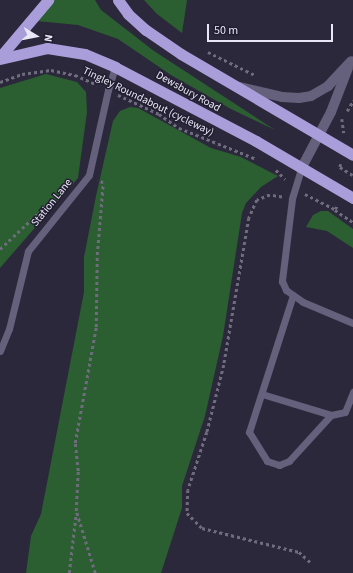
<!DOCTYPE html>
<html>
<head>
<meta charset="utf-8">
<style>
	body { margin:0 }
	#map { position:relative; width:353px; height:573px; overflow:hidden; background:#2c283b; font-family:"Source Sans 3",sans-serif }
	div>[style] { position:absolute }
	.green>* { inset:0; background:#2b5e31 }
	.path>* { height:2.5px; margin-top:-1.25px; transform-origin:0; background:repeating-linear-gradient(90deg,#6f6c7d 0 3px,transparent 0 6px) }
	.service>* { height:7px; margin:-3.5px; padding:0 3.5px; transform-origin:3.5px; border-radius:3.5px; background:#65607b }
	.minor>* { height:10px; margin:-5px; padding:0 5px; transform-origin:5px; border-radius:5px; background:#65607b }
	.trunk>* { height:11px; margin:-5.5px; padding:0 5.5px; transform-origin:5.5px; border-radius:5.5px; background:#aa9eda }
	span { translate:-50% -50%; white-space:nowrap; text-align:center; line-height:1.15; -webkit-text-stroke:3px #221e31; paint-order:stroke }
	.street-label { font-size:11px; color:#e9e7f5 }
	.north { position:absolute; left:16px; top:16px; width:40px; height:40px; -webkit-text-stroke:3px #221e31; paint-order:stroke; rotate:100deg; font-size:11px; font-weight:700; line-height:16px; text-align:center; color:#e9e7f5 }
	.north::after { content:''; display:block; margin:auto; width:14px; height:18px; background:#e9e7f5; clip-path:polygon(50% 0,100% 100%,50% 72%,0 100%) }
	.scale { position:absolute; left:207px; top:24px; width:126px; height:18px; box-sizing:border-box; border:2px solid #e9e7f5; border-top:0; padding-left:5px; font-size:12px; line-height:14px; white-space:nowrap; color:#e9e7f5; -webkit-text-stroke:3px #221e31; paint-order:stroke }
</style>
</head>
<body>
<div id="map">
	<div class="green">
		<i style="clip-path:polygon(52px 0,95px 0,101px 10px,154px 51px,275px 130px,231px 109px,171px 75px,118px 39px,78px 25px,37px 21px)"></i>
		<i style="clip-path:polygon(144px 0,187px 0,182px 33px,157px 14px)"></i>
		<i style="clip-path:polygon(46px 74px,77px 82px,86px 92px,87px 112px,78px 178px,0 268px,0 88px)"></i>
		<i style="clip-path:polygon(130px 107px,138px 108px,211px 148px,241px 157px,278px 176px,261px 187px,246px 203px,242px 213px,223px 336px,205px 416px,182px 486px,182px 508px,161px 573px,26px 573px,31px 536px,41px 514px,84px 292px,84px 257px,96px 196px,113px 121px,120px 111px)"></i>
		<i style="clip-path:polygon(321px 211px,328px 211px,353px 229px,353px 248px,327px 231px,306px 227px,313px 215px)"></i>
	</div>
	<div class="path">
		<i style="left:208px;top:52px;width:52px;rotate:26.1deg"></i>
		<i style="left:0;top:82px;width:23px;rotate:-20deg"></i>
		<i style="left:22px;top:74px;width:29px;rotate:-8deg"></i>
		<i style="left:51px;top:70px;width:25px;rotate:12deg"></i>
		<i style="left:75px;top:75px;width:24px;rotate:24deg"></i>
		<i style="left:118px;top:95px;width:45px;rotate:24.9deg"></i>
		<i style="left:159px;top:114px;width:24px;rotate:35deg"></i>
		<i style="left:179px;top:128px;width:83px;rotate:21.9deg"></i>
		<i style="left:347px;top:111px;width:12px;rotate:-59deg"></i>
		<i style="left:342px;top:119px;width:14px;rotate:82deg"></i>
		<i style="left:341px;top:164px;width:3px;rotate:108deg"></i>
		<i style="left:340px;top:167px;width:15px;rotate:32deg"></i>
		<i style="left:276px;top:170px;width:13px;rotate:45deg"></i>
		<i style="left:305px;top:194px;width:34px;rotate:27deg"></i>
		<i style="left:335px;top:209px;width:5px;rotate:-53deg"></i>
		<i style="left:282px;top:197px;width:12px;rotate:-171deg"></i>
		<i style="left:270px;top:195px;width:14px;rotate:159deg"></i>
		<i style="left:257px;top:200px;width:20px;rotate:114deg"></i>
		<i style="left:249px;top:218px;width:149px;rotate:99.7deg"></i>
		<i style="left:224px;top:365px;width:69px;rotate:104.2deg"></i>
		<i style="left:207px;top:432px;width:61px;rotate:108.1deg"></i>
		<i style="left:188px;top:490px;width:23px;rotate:92deg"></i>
		<i style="left:187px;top:513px;width:21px;rotate:45deg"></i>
		<i style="left:202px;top:528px;width:100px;rotate:13.9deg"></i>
		<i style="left:299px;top:552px;width:15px;rotate:42deg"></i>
		<i style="left:335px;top:210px;width:22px;rotate:34deg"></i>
		<i style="left:0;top:249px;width:69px;rotate:-43.2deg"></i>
		<i style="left:69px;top:573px;width:60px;rotate:-83.3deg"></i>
		<i style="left:95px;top:573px;width:65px;rotate:-107deg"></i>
		<i style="left:76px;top:511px;width:40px;rotate:-87.1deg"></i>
		<i style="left:78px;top:471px;width:28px;rotate:-96deg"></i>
		<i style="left:75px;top:443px;width:118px;rotate:-79.7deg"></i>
		<i style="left:96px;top:327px;width:72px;rotate:-89.2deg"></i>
		<i style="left:97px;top:255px;width:72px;rotate:-85.2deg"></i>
		<i style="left:103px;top:183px;width:6px;rotate:-149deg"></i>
	</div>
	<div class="service">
		<i style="left:301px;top:169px;width:31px;rotate:107deg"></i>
		<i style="left:292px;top:199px;width:83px;rotate:97deg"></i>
		<i style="left:282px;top:281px;width:10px;rotate:66deg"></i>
		<i style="left:286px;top:290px;width:21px;rotate:35deg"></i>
		<i style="left:303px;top:302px;width:54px;rotate:22.8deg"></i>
		<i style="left:293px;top:295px;width:144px;rotate:107.8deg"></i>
		<i style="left:249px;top:432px;width:34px;rotate:58deg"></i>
		<i style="left:267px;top:461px;width:13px;rotate:18deg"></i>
		<i style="left:279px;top:465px;width:11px;rotate:-22deg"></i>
		<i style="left:289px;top:461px;width:62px;rotate:-47.6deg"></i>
		<i style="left:0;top:351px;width:24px;rotate:-68deg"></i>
		<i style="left:9px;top:329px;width:80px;rotate:-76.3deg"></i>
		<i style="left:28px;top:251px;width:97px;rotate:-51.2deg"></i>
		<i style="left:89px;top:175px;width:87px;rotate:-77.4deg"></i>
		<i style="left:108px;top:90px;width:24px;rotate:-73deg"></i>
		<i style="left:262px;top:394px;width:72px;rotate:16.9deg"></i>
		<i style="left:331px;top:415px;width:14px;rotate:-12deg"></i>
		<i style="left:345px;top:412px;width:22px;rotate:-68deg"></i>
	</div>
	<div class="minor">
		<i style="left:240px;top:87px;width:43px;rotate:13.4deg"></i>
		<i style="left:282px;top:97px;width:17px;rotate:3deg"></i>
		<i style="left:299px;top:98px;width:12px;rotate:-9deg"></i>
		<i style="left:311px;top:96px;width:20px;rotate:-30deg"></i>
		<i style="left:328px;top:86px;width:34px;rotate:-47deg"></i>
		<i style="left:301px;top:169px;width:64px;rotate:-62.2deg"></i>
		<i style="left:331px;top:112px;width:47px;rotate:-68.9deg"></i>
	</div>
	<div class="trunk">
		<i style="left:118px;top:0;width:17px;rotate:54deg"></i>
		<i style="left:128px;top:14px;width:24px;rotate:42deg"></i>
		<i style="left:146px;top:30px;width:42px;rotate:34.4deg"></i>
		<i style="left:181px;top:54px;width:199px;rotate:30.4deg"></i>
		<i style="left:0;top:57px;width:75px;rotate:-49.9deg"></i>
		<i style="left:0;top:59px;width:48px;rotate:-13.2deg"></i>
		<i style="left:47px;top:48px;width:38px;rotate:9deg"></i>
		<i style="left:85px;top:54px;width:33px;rotate:23deg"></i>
		<i style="left:115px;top:67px;width:159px;rotate:27.7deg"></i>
		<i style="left:256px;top:141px;width:113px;rotate:30.4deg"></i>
	</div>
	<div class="street-label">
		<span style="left:188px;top:92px;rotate:29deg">Dewsbury Road</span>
		<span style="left:148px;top:102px;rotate:26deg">Tingley Roundabout (cycleway)</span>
		<span style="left:52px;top:203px;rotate:-51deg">Station Lane</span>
	</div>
	<div class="north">N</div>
	<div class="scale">50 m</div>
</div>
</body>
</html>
